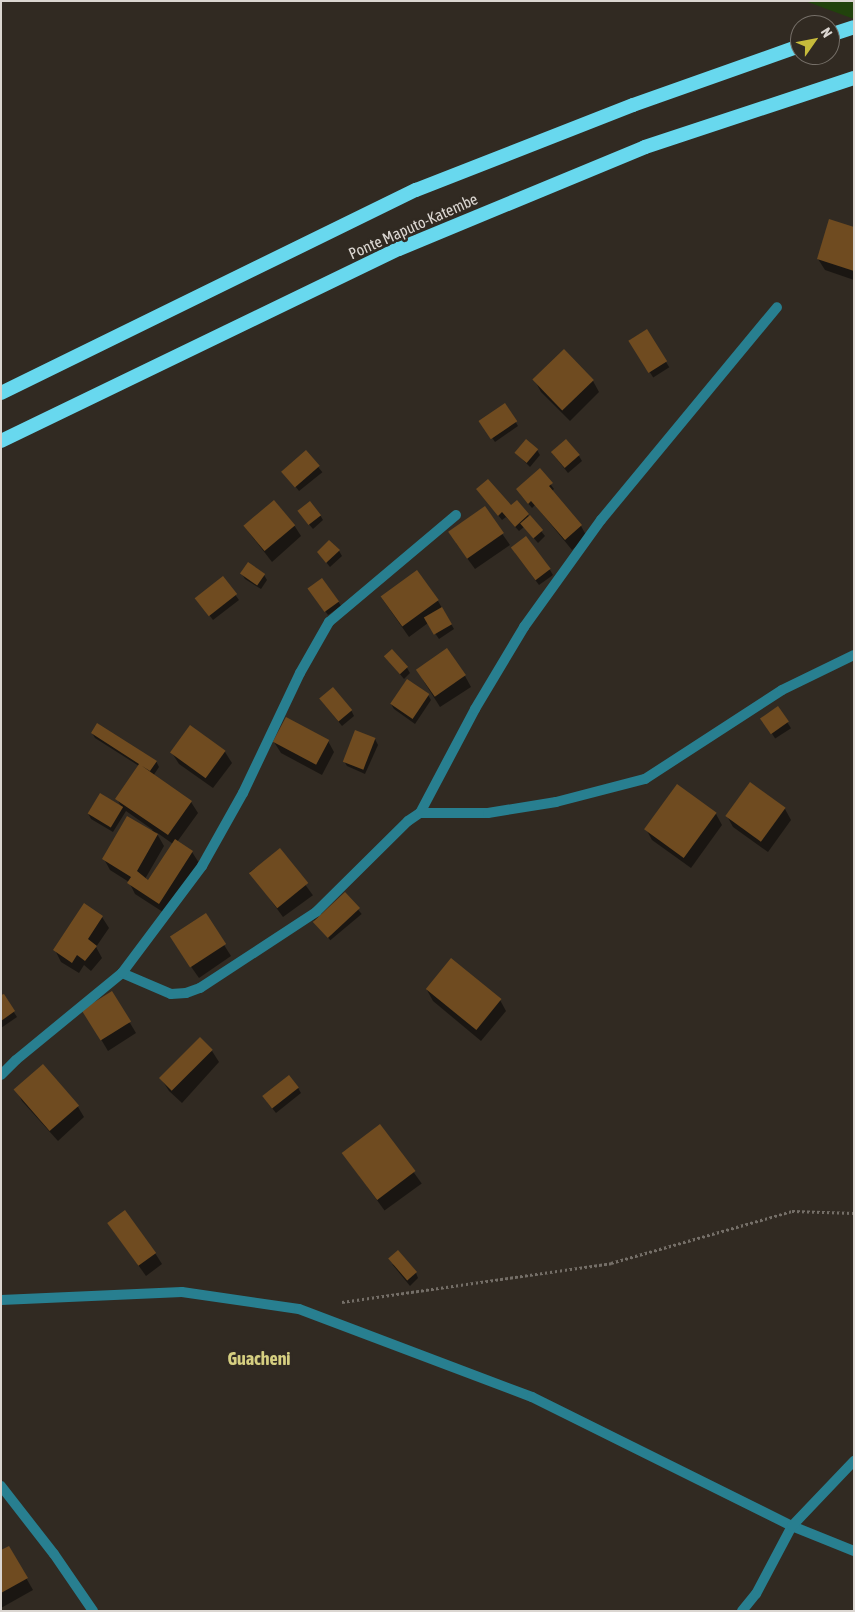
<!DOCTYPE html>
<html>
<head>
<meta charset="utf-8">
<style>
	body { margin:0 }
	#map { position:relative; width:855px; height:1612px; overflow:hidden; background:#312a22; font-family:"Asap Condensed",sans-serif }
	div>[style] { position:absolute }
	.green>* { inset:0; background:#21420c }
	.shadow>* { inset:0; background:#0007; transform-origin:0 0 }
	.building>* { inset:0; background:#6f4b20; transform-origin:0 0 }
	.path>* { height:3px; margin-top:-1.5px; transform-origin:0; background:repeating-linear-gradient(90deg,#746e67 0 2.5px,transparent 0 5px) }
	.minor>* { height:10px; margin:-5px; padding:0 5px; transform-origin:5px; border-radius:5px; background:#287f90 }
	.trunk>* { height:14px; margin:-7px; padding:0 7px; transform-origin:7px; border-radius:7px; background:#68d8ee }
	span { translate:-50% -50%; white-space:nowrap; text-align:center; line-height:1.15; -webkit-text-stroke:5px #312a22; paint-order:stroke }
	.street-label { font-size:16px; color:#dbd6d1 }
	.neighbourhood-label { font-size:18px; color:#d6cf81; font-weight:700 }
	.frame { position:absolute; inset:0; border:2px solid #dbd6d1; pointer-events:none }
	.north { position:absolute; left:790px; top:15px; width:50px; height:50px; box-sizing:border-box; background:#312a22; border:1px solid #756f68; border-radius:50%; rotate:57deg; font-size:14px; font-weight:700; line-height:20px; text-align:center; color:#dbd6d1 }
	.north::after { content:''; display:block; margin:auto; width:18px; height:22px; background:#c7bb3b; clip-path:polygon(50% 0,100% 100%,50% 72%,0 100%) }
</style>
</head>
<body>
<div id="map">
	<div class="green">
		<i style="clip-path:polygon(805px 1px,854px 1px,854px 19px)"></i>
	</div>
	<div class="shadow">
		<i style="clip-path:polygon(854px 228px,854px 280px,825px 270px,818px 259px)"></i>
		<i style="left:646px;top:330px;width:44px;height:19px;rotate:58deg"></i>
		<i style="clip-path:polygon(535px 381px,593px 381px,599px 392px,570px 421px,541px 392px)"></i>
		<i style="clip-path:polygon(515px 421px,518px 426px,495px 442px,484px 426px)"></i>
		<i style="clip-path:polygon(537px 450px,540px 455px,530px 467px,516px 453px)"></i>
		<i style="left:306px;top:452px;width:26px;height:30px;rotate:51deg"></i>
		<i style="clip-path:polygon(552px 453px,579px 456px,582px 461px,568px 473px)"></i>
		<i style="clip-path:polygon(540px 470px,554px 489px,552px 491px,581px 526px,587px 537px,572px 550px,535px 505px,532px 508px,520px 494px)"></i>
		<i style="clip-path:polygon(477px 490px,511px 507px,517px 502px,545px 536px,538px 543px,524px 527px,519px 531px,506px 517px,502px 520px)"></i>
		<i style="clip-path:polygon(484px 508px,510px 545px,475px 569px,456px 543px)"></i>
		<i style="clip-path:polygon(320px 515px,323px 520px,313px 529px,302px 516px)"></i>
		<i style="clip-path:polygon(294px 525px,301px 536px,272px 562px,244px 526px)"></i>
		<i style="clip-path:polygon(339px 551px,342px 556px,330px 567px,318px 552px)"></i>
		<i style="clip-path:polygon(515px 553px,550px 570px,553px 575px,539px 585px)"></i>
		<i style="clip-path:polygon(242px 574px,264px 575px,267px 580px,261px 589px,245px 579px)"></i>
		<i style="clip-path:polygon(223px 578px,239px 600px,213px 620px,200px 603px)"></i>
		<i style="clip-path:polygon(313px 594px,338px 601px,341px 606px,328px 615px)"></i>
		<i style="clip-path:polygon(381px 597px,438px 601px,454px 629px,439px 639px,428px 623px,409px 637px)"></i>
		<i style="clip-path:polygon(385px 656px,407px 668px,410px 673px,404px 679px)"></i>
		<i style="clip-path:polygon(465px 676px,471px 687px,440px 707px,423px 680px)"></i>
		<i style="clip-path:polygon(428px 695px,431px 700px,415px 724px,394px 709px,391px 704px)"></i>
		<i style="clip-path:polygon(320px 699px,351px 710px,354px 716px,342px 726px)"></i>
		<i style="left:778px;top:708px;width:24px;height:19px;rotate:57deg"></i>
		<i style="clip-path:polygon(evenodd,92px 733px,156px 761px,159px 767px,153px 776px,191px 802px,198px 813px,177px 842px,192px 852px,199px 863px,166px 914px,135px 894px,129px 882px,110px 870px,104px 859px,153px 830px,126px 811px,113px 832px,91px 819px,88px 813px,101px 794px,122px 808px,117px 799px,139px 766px,95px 738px,92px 733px,156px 832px,173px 844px,149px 881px,145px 879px,164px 846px,156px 832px)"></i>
		<i style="clip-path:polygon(375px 739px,378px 745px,365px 774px,347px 766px,344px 761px)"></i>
		<i style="clip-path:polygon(328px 741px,334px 752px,322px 775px,281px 753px,274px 742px)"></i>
		<i style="clip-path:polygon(225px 752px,232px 763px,213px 788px,179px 764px,172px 753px)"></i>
		<i style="clip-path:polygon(785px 809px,791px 820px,768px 852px,733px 827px,727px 816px)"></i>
		<i style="clip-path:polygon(716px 814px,722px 825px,691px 868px,652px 840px,646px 829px)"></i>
		<i style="left:280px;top:850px;width:56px;height:37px;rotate:54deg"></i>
		<i style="left:345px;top:894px;width:26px;height:41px;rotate:50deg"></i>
		<i style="clip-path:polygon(205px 915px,231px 956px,199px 978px,178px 948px)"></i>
		<i style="clip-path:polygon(102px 917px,109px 928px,96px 947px,102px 958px,91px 971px,84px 965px,79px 973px,61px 962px,55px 950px)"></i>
		<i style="clip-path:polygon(427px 990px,500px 1000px,506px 1011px,481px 1041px,433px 1001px)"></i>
		<i style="clip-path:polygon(3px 995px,17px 1017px,1px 1028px,1px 997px)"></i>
		<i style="clip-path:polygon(90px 1021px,130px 1023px,136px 1033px,108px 1051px)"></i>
		<i style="clip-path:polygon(212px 1051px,219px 1062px,182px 1103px,169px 1091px,162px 1080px)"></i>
		<i style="clip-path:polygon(298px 1088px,301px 1093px,276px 1113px,267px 1102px)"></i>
		<i style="clip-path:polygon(16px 1090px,78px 1107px,84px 1117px,58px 1141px,22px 1101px)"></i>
		<i style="left:380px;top:1126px;width:71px;height:46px;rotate:54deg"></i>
		<i style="clip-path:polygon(108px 1223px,155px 1253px,162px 1264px,146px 1276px)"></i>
		<i style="clip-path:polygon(392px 1264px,416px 1273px,418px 1278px,410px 1286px)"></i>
		<i style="clip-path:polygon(9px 1548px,33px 1590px,1px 1608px,1px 1552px)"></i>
	</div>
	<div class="building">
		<i style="clip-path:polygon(829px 219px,854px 227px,854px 271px,817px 259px)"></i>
		<i style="left:647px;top:329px;width:38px;height:22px;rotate:58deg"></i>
		<i style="left:564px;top:349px;width:43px;height:44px;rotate:46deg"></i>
		<i style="left:505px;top:403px;width:22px;height:32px;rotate:56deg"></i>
		<i style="left:526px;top:439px;width:16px;height:18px;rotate:40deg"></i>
		<i style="left:566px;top:439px;width:21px;height:20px;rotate:49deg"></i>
		<i style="left:306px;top:450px;width:21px;height:33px;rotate:49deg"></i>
		<i style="clip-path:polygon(540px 468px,553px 483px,549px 486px,582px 525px,565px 540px,531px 501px,528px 504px,516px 489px)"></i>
		<i style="clip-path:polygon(488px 479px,511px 505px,517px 500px,529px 514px,515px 527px,502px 512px,498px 516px,476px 489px)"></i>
		<i style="left:274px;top:500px;width:33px;height:40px;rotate:50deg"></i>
		<i style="left:310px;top:501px;width:18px;height:16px;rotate:52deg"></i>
		<i style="left:485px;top:506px;width:33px;height:45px;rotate:55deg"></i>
		<i style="left:530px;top:515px;width:20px;height:13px;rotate:49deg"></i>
		<i style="left:526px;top:536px;width:41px;height:19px;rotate:53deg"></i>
		<i style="clip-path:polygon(329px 540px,340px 550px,326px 563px,317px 552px)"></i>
		<i style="left:248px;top:562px;width:21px;height:14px;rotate:35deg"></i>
		<i style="left:417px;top:570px;width:37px;height:45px;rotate:54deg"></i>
		<i style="left:223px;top:576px;width:23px;height:36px;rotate:52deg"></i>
		<i style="left:322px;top:578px;width:29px;height:18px;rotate:54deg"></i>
		<i style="left:442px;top:607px;width:20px;height:21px;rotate:60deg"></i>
		<i style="left:447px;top:648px;width:33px;height:38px;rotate:55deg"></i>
		<i style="left:392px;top:649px;width:24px;height:11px;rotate:48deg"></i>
		<i style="left:407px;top:679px;width:27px;height:30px;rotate:34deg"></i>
		<i style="left:333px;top:687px;width:30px;height:18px;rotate:50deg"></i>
		<i style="left:778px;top:706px;width:19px;height:22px;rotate:55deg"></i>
		<i style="left:286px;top:717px;width:49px;height:28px;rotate:28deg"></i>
		<i style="clip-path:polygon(97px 723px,157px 761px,150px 771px,142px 766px,192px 801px,168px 835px,115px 799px,139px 764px,91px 733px)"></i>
		<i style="left:190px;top:725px;width:44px;height:34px;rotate:36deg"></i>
		<i style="left:355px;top:730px;width:22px;height:34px;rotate:21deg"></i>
		<i style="left:750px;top:782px;width:44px;height:42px;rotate:36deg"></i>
		<i style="left:677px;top:784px;width:49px;height:56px;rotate:36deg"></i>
		<i style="left:100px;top:793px;width:27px;height:24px;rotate:31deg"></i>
		<i style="clip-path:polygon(127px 816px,158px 834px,137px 871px,148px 880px,175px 839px,193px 851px,159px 904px,127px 883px,131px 877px,102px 859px)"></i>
		<i style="left:280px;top:848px;width:45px;height:40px;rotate:51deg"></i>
		<i style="left:345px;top:892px;width:22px;height:44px;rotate:47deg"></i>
		<i style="clip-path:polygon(84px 903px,103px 916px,88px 939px,97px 946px,85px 961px,77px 955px,72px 963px,53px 950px)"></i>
		<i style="left:206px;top:913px;width:37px;height:43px;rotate:57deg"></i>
		<i style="left:451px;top:958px;width:65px;height:40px;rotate:39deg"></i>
		<i style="left:112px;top:991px;width:36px;height:36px;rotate:58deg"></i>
		<i style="clip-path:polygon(4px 994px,15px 1011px,1px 1021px,1px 995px)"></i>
		<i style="left:200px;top:1037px;width:18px;height:58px;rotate:45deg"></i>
		<i style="left:43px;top:1064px;width:55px;height:39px;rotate:49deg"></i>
		<i style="left:289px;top:1075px;width:16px;height:34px;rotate:52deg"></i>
		<i style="left:380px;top:1124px;width:59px;height:48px;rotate:53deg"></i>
		<i style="left:125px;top:1210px;width:53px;height:22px;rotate:54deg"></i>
		<i style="left:398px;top:1250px;width:29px;height:13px;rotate:49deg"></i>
		<i style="clip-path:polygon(9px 1546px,28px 1578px,1px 1593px,1px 1550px)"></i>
	</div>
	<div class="path">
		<i style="left:342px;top:1302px;width:272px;rotate:-8.2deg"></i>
		<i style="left:611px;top:1263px;width:188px;rotate:-16deg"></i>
		<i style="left:792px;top:1211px;width:62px;rotate:1.8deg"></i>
	</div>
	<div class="minor">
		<i style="left:420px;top:813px;width:118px;rotate:-62.1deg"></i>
		<i style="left:475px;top:709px;width:96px;rotate:-59.1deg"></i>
		<i style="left:524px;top:627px;width:132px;rotate:-54.3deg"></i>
		<i style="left:601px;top:520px;width:276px;rotate:-50.4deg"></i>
		<i style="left:122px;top:973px;width:53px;rotate:23.2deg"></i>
		<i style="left:171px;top:994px;width:15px;rotate:-4deg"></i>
		<i style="left:186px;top:993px;width:15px;rotate:-20deg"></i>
		<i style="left:200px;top:988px;width:139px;rotate:-33.2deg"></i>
		<i style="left:316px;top:912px;width:129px;rotate:-44.7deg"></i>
		<i style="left:408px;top:821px;width:14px;rotate:-34deg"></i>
		<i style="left:420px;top:813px;width:68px"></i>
		<i style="left:488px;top:813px;width:69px;rotate:-9.2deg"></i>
		<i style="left:556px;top:802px;width:92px;rotate:-14.5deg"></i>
		<i style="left:645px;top:779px;width:163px;rotate:-33deg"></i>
		<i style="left:782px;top:690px;width:80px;rotate:-25.9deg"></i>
		<i style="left:1px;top:1075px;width:21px;rotate:-45deg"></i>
		<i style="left:16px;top:1060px;width:137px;rotate:-39.4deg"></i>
		<i style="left:122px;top:973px;width:134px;rotate:-53.2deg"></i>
		<i style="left:202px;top:866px;width:84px;rotate:-60.7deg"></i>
		<i style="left:243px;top:793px;width:133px;rotate:-64.6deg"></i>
		<i style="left:300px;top:673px;width:59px;rotate:-60.4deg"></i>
		<i style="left:329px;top:622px;width:166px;rotate:-40.1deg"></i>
		<i style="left:1px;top:1300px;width:181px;rotate:-2.5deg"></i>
		<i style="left:182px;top:1292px;width:118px;rotate:8.3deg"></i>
		<i style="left:299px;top:1309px;width:249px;rotate:20.7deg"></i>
		<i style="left:532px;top:1397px;width:290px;rotate:26.4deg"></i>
		<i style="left:792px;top:1526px;width:67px;rotate:22deg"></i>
		<i style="left:1px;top:1486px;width:86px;rotate:52.1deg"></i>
		<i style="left:54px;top:1554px;width:69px;rotate:55.6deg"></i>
		<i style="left:742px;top:1611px;width:22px;rotate:-51deg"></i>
		<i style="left:756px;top:1594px;width:77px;rotate:-62.1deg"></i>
		<i style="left:792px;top:1526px;width:90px;rotate:-46.4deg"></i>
	</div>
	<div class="trunk">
		<i style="left:830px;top:35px;width:25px;rotate:-18deg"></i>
		<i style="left:1px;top:393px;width:462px;rotate:-26.1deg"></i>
		<i style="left:416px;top:190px;width:233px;rotate:-21.4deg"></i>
		<i style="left:633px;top:105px;width:177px;rotate:-19.5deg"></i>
		<i style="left:1px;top:441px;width:442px;rotate:-25.8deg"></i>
		<i style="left:399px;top:249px;width:266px;rotate:-22.5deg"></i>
		<i style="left:645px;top:147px;width:220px;rotate:-18.3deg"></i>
	</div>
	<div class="street-label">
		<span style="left:413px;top:226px;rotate:-24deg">Ponte Maputo-Katembe</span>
	</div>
	<div class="neighbourhood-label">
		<span style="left:259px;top:1359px">Guacheni</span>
	</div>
	<div class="frame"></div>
	<div class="north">N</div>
</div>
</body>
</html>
